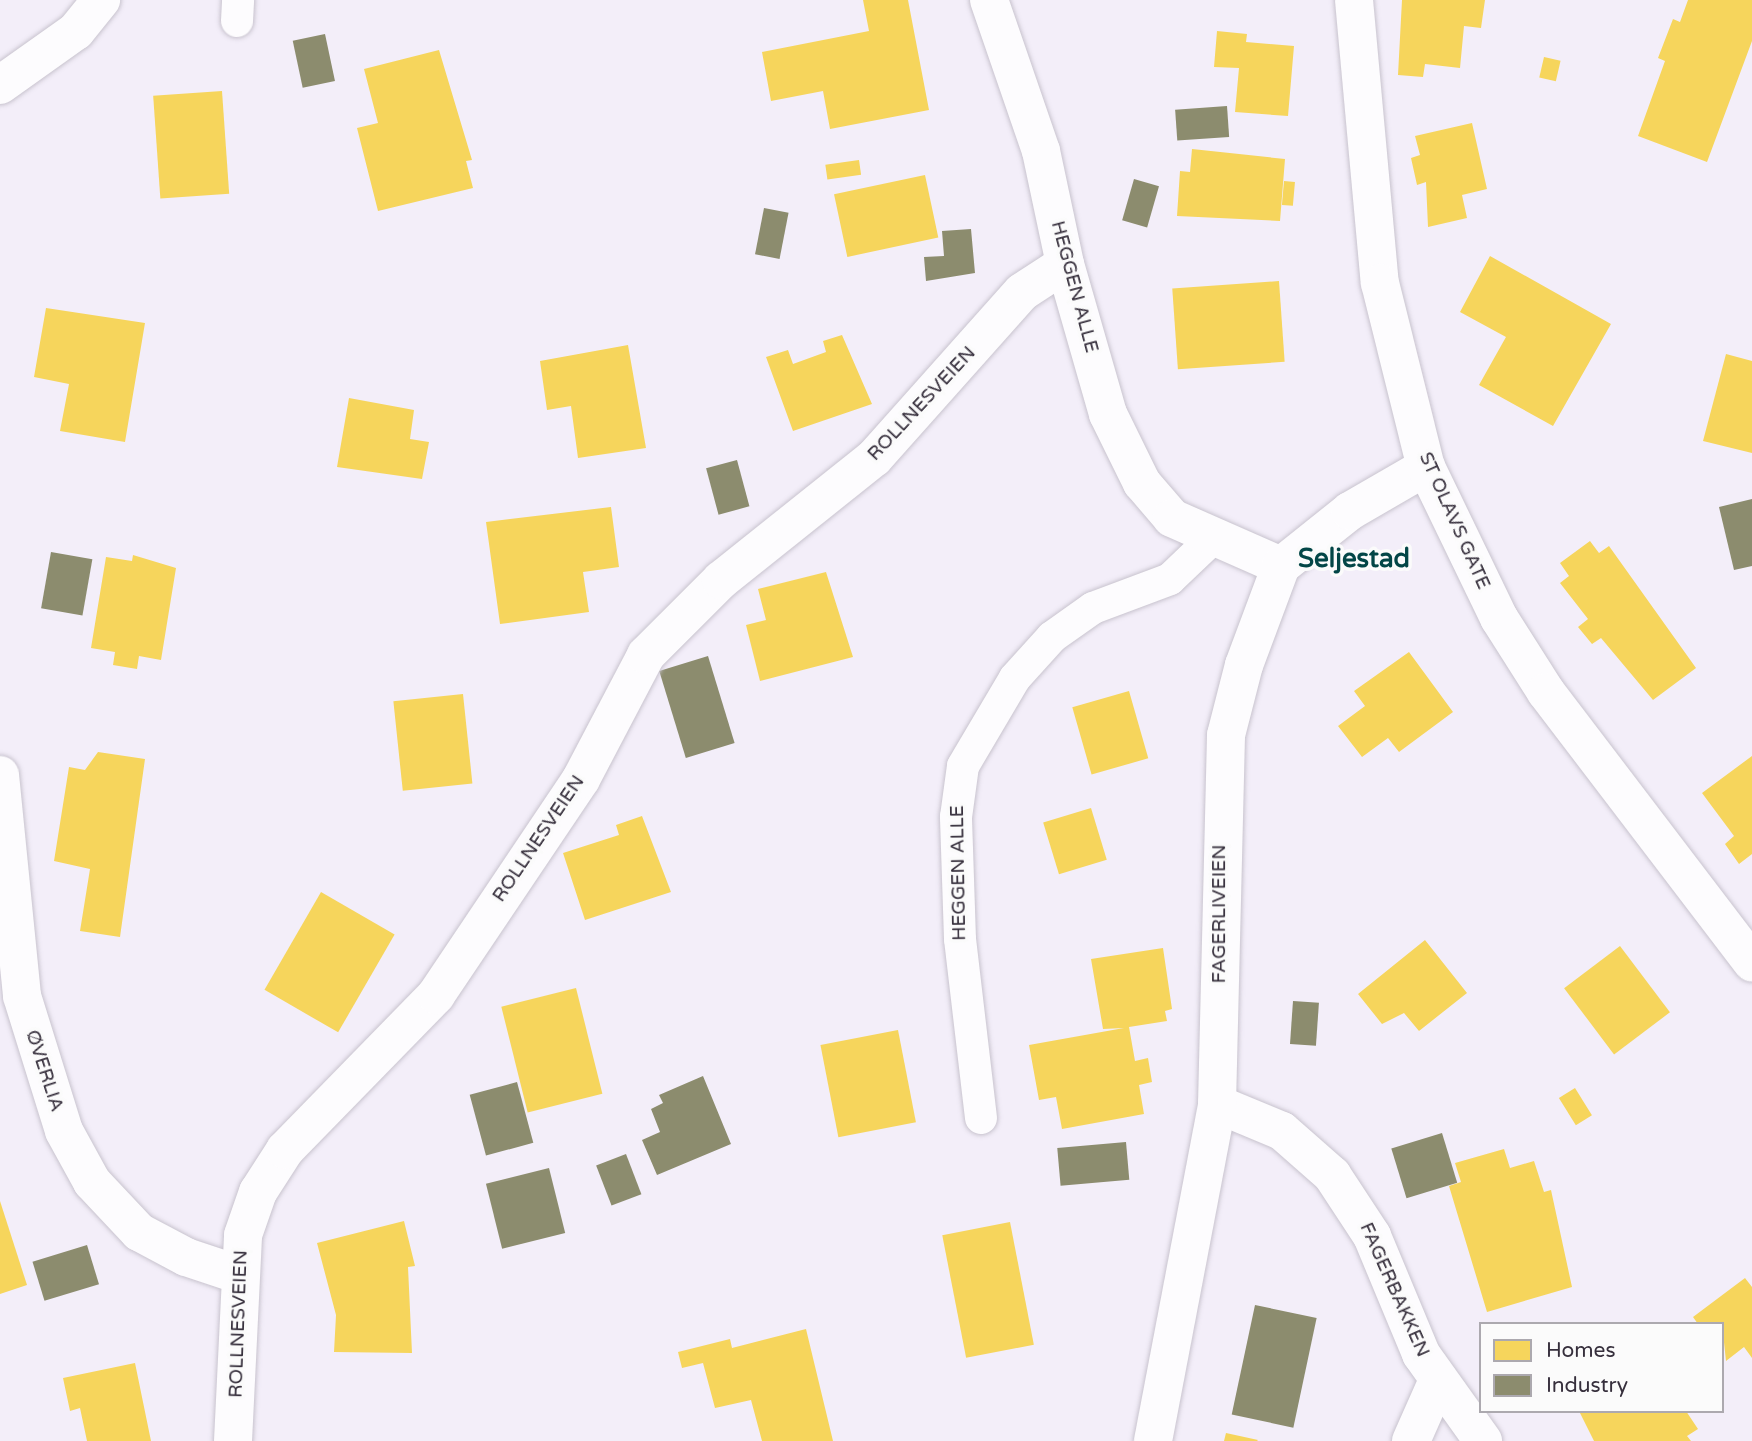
<!DOCTYPE html>
<html>
<head>
<meta charset="utf-8">
<style>
	body { margin:0 }
	#map { position:relative; width:1752px; height:1441px; overflow:hidden; background:#f3eef9; font-family:"Varela Round",sans-serif }
	div>[style] { position:absolute }
	.homes>* { inset:0; background:#f6d55c; transform-origin:0 0 }
	.industry>* { inset:0; background:#8c8c6e; transform-origin:0 0 }
	.roads { filter:drop-shadow(0 0 2px #c8c3ce) drop-shadow(0 0 2px #c8c3ce) }
	.service>* { height:32px; margin:-16px; padding:0 16px; transform-origin:16px; border-radius:16px; background:#fdfcfe }
	.minor>* { height:38px; margin:-19px; padding:0 19px; transform-origin:19px; border-radius:19px; background:#fdfcfe }
	.tertiary>* { height:38px; margin:-19px; padding:0 19px; transform-origin:19px; border-radius:19px; background:#fdfcfe }
	span { translate:-50% -50%; white-space:nowrap; text-align:center; line-height:1.15; -webkit-text-stroke:7px #fbfbfb; paint-order:stroke }
	.street-label { font-size:19px; color:#362f3c }
	.district-label { font-size:26px; color:#034647; font-weight:700 }
	.legend { position:absolute; left:1479px; top:1322px; width:245px; height:91px; box-sizing:border-box; background:#fbfbfb; border:2px solid #aca9af; margin:0; padding:9px 12px; list-style:none; font-size:21px; color:#362f3c }
	.legend li { display:flex; align-items:center; gap:14px; height:35px }
	.legend b { width:35px; border:2px solid #aca9af }
</style>
</head>
<body>
<div id="map">
	<div class="homes">
		<i style="clip-path:polygon(863px 0,908px 0,929px 110px,830px 129px,823px 91px,771px 101px,762px 52px,869px 31px)"></i>
		<i style="clip-path:polygon(1402px 0,1485px 0,1481px 28px,1464px 26px,1460px 68px,1425px 64px,1423px 77px,1398px 75px)"></i>
		<i style="clip-path:polygon(1688px 0,1752px 0,1752px 41px,1707px 162px,1638px 136px,1665px 61px,1658px 58px,1673px 19px,1680px 22px)"></i>
		<i style="clip-path:polygon(1217px 31px,1247px 34px,1246px 42px,1294px 46px,1288px 116px,1235px 112px,1239px 68px,1214px 67px)"></i>
		<i style="clip-path:polygon(439px 50px,472px 160px,466px 161px,473px 188px,378px 211px,357px 128px,378px 123px,364px 69px)"></i>
		<i style="left:1544px;top:57px;width:17px;height:21px;rotate:13deg"></i>
		<i style="left:222px;top:91px;width:103px;height:69px;rotate:86deg"></i>
		<i style="clip-path:polygon(1472px 123px,1487px 189px,1462px 195px,1467px 218px,1428px 227px,1426px 182px,1417px 185px,1411px 158px,1420px 155px,1415px 136px)"></i>
		<i style="clip-path:polygon(1192px 149px,1285px 159px,1280px 221px,1177px 216px,1180px 171px,1190px 172px)"></i>
		<i style="left:859px;top:160px;width:15px;height:34px;rotate:82deg"></i>
		<i style="left:925px;top:175px;width:64px;height:93px;rotate:78deg"></i>
		<i style="left:1284px;top:181px;width:11px;height:24px;rotate:5deg"></i>
		<i style="clip-path:polygon(1490px 256px,1611px 324px,1553px 426px,1479px 385px,1506px 337px,1460px 312px)"></i>
		<i style="left:1279px;top:281px;width:81px;height:107px;rotate:86deg"></i>
		<i style="clip-path:polygon(46px 308px,145px 323px,125px 442px,60px 431px,69px 384px,34px 377px)"></i>
		<i style="clip-path:polygon(842px 335px,872px 404px,793px 431px,766px 357px,788px 350px,793px 364px,826px 352px,823px 341px)"></i>
		<i style="clip-path:polygon(628px 345px,646px 448px,578px 458px,571px 406px,547px 410px,540px 361px)"></i>
		<i style="clip-path:polygon(1726px 354px,1752px 361px,1752px 453px,1703px 441px)"></i>
		<i style="clip-path:polygon(349px 398px,414px 410px,410px 439px,429px 442px,422px 479px,337px 467px)"></i>
		<i style="clip-path:polygon(611px 507px,619px 567px,583px 572px,589px 612px,500px 624px,486px 522px)"></i>
		<i style="clip-path:polygon(1590px 541px,1599px 553px,1609px 546px,1696px 668px,1653px 700px,1601px 638px,1592px 644px,1578px 627px,1588px 619px,1560px 583px,1569px 576px,1560px 563px)"></i>
		<i style="clip-path:polygon(133px 555px,176px 568px,161px 660px,139px 656px,137px 669px,113px 665px,115px 652px,91px 648px,106px 557px,132px 561px)"></i>
		<i style="clip-path:polygon(826px 572px,853px 657px,760px 681px,746px 625px,766px 620px,758px 589px)"></i>
		<i style="clip-path:polygon(1409px 652px,1453px 712px,1399px 752px,1388px 738px,1362px 757px,1338px 726px,1365px 706px,1354px 691px)"></i>
		<i style="left:1129px;top:691px;width:70px;height:59px;rotate:74deg"></i>
		<i style="left:463px;top:694px;width:90px;height:70px;rotate:84deg"></i>
		<i style="clip-path:polygon(98px 752px,145px 759px,120px 937px,80px 931px,90px 869px,54px 861px,69px 767px,85px 770px)"></i>
		<i style="clip-path:polygon(1752px 756px,1752px 854px,1739px 864px,1725px 844px,1734px 836px,1702px 793px)"></i>
		<i style="left:1091px;top:808px;width:54px;height:50px;rotate:73deg"></i>
		<i style="clip-path:polygon(642px 816px,671px 892px,585px 920px,563px 853px,619px 835px,616px 825px)"></i>
		<i style="left:321px;top:892px;width:85px;height:113px;rotate:30deg"></i>
		<i style="clip-path:polygon(1425px 940px,1467px 993px,1419px 1031px,1404px 1013px,1382px 1024px,1358px 994px)"></i>
		<i style="left:1620px;top:946px;width:83px;height:70px;rotate:53deg"></i>
		<i style="clip-path:polygon(1163px 948px,1172px 1009px,1165px 1011px,1167px 1021px,1129px 1027px,1135px 1061px,1148px 1058px,1152px 1082px,1139px 1085px,1144px 1114px,1062px 1129px,1056px 1097px,1039px 1100px,1029px 1045px,1124px 1028px,1103px 1029px,1091px 959px)"></i>
		<i style="left:576px;top:988px;width:109px;height:77px;rotate:76deg"></i>
		<i style="left:898px;top:1030px;width:94px;height:79px;rotate:79deg"></i>
		<i style="left:1575px;top:1088px;width:32px;height:19px;rotate:58deg"></i>
		<i style="clip-path:polygon(1504px 1149px,1510px 1168px,1534px 1161px,1544px 1192px,1551px 1190px,1572px 1287px,1487px 1312px,1449px 1186px,1461px 1182px,1455px 1163px)"></i>
		<i style="clip-path:polygon(0 1201px,27px 1285px,0 1294px)"></i>
		<i style="clip-path:polygon(404px 1221px,415px 1266px,408px 1267px,412px 1353px,334px 1352px,336px 1315px,317px 1243px)"></i>
		<i style="left:1010px;top:1222px;width:125px;height:69px;rotate:79deg"></i>
		<i style="clip-path:polygon(1745px 1278px,1752px 1287px,1752px 1358px,1744px 1347px,1726px 1361px,1722px 1324px,1698px 1324px,1693px 1317px)"></i>
		<i style="clip-path:polygon(806px 1329px,833px 1441px,762px 1441px,751px 1400px,715px 1408px,703px 1363px,682px 1368px,678px 1352px,730px 1339px,732px 1348px)"></i>
		<i style="clip-path:polygon(135px 1363px,151px 1441px,87px 1441px,80px 1408px,70px 1411px,63px 1378px)"></i>
		<i style="clip-path:polygon(1579px 1411px,1686px 1411px,1698px 1429px,1687px 1436px,1691px 1441px,1594px 1441px)"></i>
		<i style="clip-path:polygon(1226px 1433px,1258px 1440px,1257px 1441px,1224px 1441px)"></i>
	</div>
	<div class="industry">
		<i style="left:325px;top:34px;width:48px;height:33px;rotate:78deg"></i>
		<i style="left:1227px;top:106px;width:31px;height:52px;rotate:86deg"></i>
		<i style="left:1134px;top:179px;width:26px;height:43px;rotate:16deg"></i>
		<i style="left:764px;top:208px;width:25px;height:47px;rotate:11deg"></i>
		<i style="clip-path:polygon(971px 229px,975px 273px,926px 281px,924px 257px,944px 256px,942px 231px)"></i>
		<i style="left:737px;top:460px;width:48px;height:32px;rotate:75deg"></i>
		<i style="clip-path:polygon(1752px 499px,1752px 566px,1734px 570px,1719px 507px)"></i>
		<i style="left:51px;top:552px;width:42px;height:57px;rotate:10deg"></i>
		<i style="left:708px;top:656px;width:91px;height:51px;rotate:73deg"></i>
		<i style="left:1293px;top:1001px;width:26px;height:43px;rotate:4deg"></i>
		<i style="clip-path:polygon(703px 1076px,731px 1144px,657px 1175px,642px 1140px,660px 1132px,651px 1109px,663px 1103px,659px 1095px)"></i>
		<i style="left:517px;top:1082px;width:63px;height:49px;rotate:75deg"></i>
		<i style="left:1442px;top:1133px;width:52px;height:53px;rotate:73deg"></i>
		<i style="left:1126px;top:1142px;width:38px;height:69px;rotate:85deg"></i>
		<i style="left:626px;top:1154px;width:43px;height:32px;rotate:69deg"></i>
		<i style="left:549px;top:1168px;width:67px;height:65px;rotate:76deg"></i>
		<i style="left:87px;top:1245px;width:41px;height:57px;rotate:73deg"></i>
		<i style="left:1255px;top:1305px;width:63px;height:112px;rotate:12deg"></i>
	</div>
	<div class="roads">
		<div class="service">
			<i style="left:237px;top:21px;width:21px;rotate:-87deg"></i>
			<i style="left:981px;top:1118px;width:180px;rotate:-96.7deg"></i>
			<i style="left:960px;top:939px;width:122px;rotate:-91.9deg"></i>
			<i style="left:956px;top:817px;width:51px;rotate:-82.2deg"></i>
			<i style="left:963px;top:766px;width:102px;rotate:-59.4deg"></i>
			<i style="left:1015px;top:678px;width:55px;rotate:-47.9deg"></i>
			<i style="left:1052px;top:637px;width:50px;rotate:-35.3deg"></i>
			<i style="left:1093px;top:608px;width:82px;rotate:-20.6deg"></i>
			<i style="left:1170px;top:579px;width:57px;rotate:-43.6deg"></i>
		</div>
		<div class="minor">
			<i style="left:989px;top:0;width:160px;rotate:71deg"></i>
			<i style="left:1041px;top:151px;width:116px;rotate:78deg"></i>
			<i style="left:1065px;top:264px;width:156px;rotate:74deg"></i>
			<i style="left:1108px;top:414px;width:77px;rotate:63.8deg"></i>
			<i style="left:1142px;top:483px;width:46px;rotate:49.4deg"></i>
			<i style="left:1172px;top:518px;width:119px;rotate:23.8deg"></i>
			<i style="left:0;top:85px;width:93px;rotate:-35.4deg"></i>
			<i style="left:76px;top:31px;width:40px;rotate:-51deg"></i>
			<i style="left:0;top:775px;width:222px;rotate:84.3deg"></i>
			<i style="left:22px;top:996px;width:141px;rotate:72.7deg"></i>
			<i style="left:64px;top:1131px;width:58px;rotate:61.2deg"></i>
			<i style="left:92px;top:1182px;width:69px;rotate:46.8deg"></i>
			<i style="left:139px;top:1232px;width:53px;rotate:28deg"></i>
			<i style="left:186px;top:1257px;width:57px;rotate:18.4deg"></i>
			<i style="left:1217px;top:1104px;width:70px;rotate:22.6deg"></i>
			<i style="left:1282px;top:1131px;width:67px;rotate:41.3deg"></i>
			<i style="left:1332px;top:1175px;width:73px;rotate:56.7deg"></i>
			<i style="left:1372px;top:1236px;width:128px;rotate:67.4deg"></i>
			<i style="left:1421px;top:1354px;width:107px;rotate:54.5deg"></i>
			<i style="left:233px;top:1441px;width:206px;rotate:-87.2deg"></i>
			<i style="left:243px;top:1235px;width:46px;rotate:-70.8deg"></i>
			<i style="left:258px;top:1192px;width:50px;rotate:-57.3deg"></i>
			<i style="left:285px;top:1150px;width:216px;rotate:-45.7deg"></i>
			<i style="left:436px;top:995px;width:260px;rotate:-56.1deg"></i>
			<i style="left:581px;top:779px;width:140px;rotate:-62.3deg"></i>
			<i style="left:646px;top:655px;width:106px;rotate:-45deg"></i>
			<i style="left:721px;top:580px;width:196px;rotate:-38.6deg"></i>
			<i style="left:874px;top:458px;width:222px;rotate:-48.3deg"></i>
			<i style="left:1022px;top:292px;width:51px;rotate:-33.1deg"></i>
			<i style="left:1153px;top:1441px;width:343px;rotate:-79.2deg"></i>
			<i style="left:1217px;top:1104px;width:369px;rotate:-88.6deg"></i>
			<i style="left:1226px;top:735px;width:72px;rotate:-75.6deg"></i>
			<i style="left:1244px;top:665px;width:106px;rotate:-69.5deg"></i>
			<i style="left:1281px;top:566px;width:88px;rotate:-38.6deg"></i>
			<i style="left:1350px;top:511px;width:88px;rotate:-30.1deg"></i>
			<i style="left:1411px;top:1441px;width:67px;rotate:-66.1deg"></i>
		</div>
		<div class="tertiary">
			<i style="left:1354px;top:0;width:284px;rotate:84.8deg"></i>
			<i style="left:1380px;top:283px;width:190px;rotate:76deg"></i>
			<i style="left:1426px;top:467px;width:168px;rotate:64.2deg"></i>
			<i style="left:1499px;top:618px;width:88px;rotate:57.6deg"></i>
			<i style="left:1546px;top:692px;width:340px;rotate:52.7deg"></i>
		</div>
	</div>
	<div class="street-label">
		<span style="left:1074px;top:287px;rotate:75deg">HEGGEN ALLE</span>
		<span style="left:922px;top:404px;rotate:-47deg">ROLLNESVEIEN</span>
		<span style="left:1454px;top:521px;rotate:66deg">ST OLAVS GATE</span>
		<span style="left:539px;top:839px;rotate:-56deg">ROLLNESVEIEN</span>
		<span style="left:959px;top:873px;rotate:-91deg">HEGGEN ALLE</span>
		<span style="left:1220px;top:914px;rotate:-90deg">FAGERLIVEIEN</span>
		<span style="left:44px;top:1071px;rotate:72deg">ØVERLIA</span>
		<span style="left:1394px;top:1290px;rotate:66deg">FAGERBAKKEN</span>
		<span style="left:239px;top:1324px;rotate:-88deg">ROLLNESVEIEN</span>
	</div>
	<div class="district-label">
		<span style="left:1354px;top:559px">Seljestad</span>
	</div>
	<ul class="legend">
	<li><b style="height:19px;background:#f6d55c"></b>Homes</li>
	<li><b style="height:19px;background:#8c8c6e"></b>Industry</li>
	</ul>
</div>
</body>
</html>
